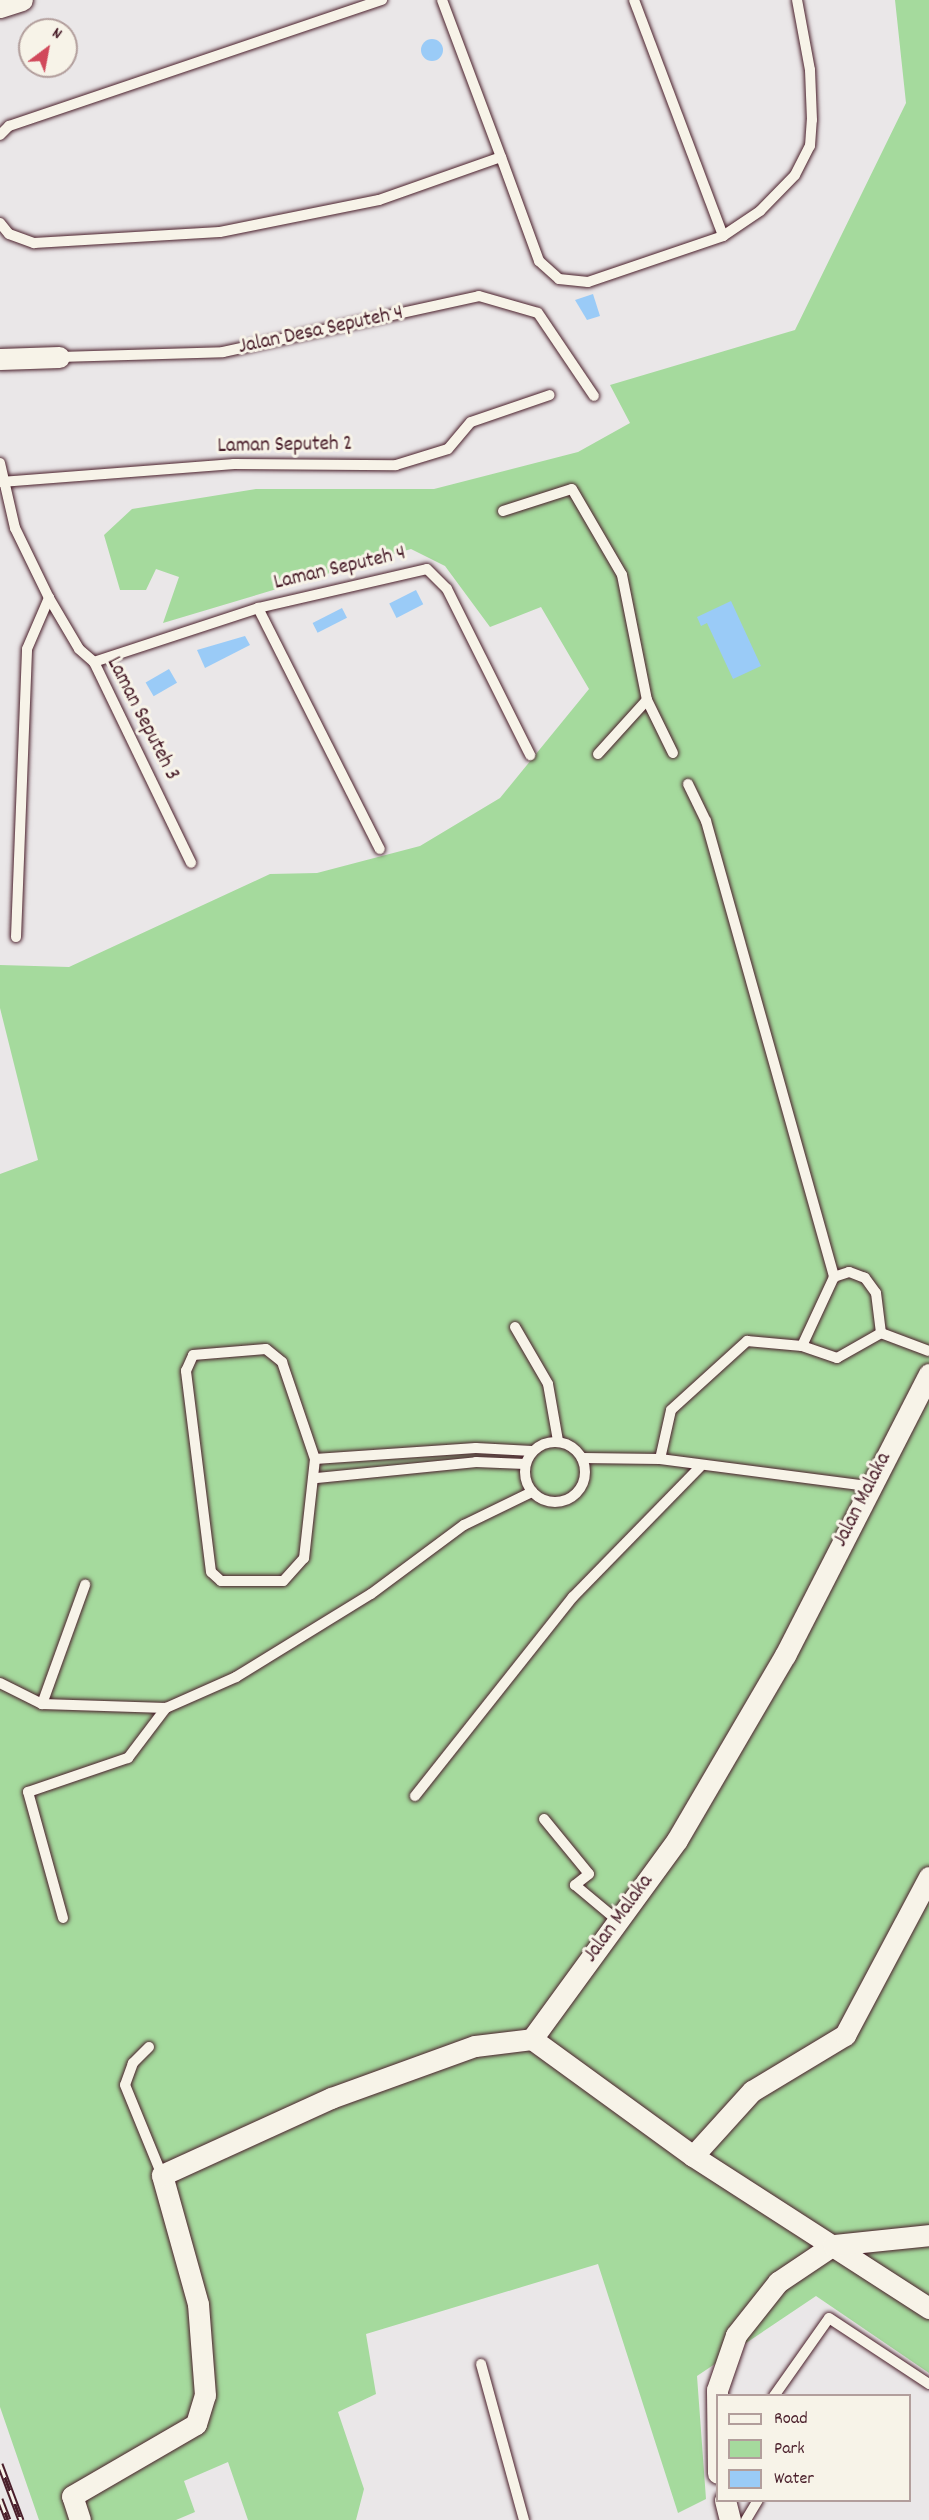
<!DOCTYPE html>
<html>
<head>
<meta charset="utf-8">
<style>
	body { margin:0 }
	#map { position:relative; width:929px; height:2520px; overflow:hidden; background:#eae7e8; font-family:Dekko,sans-serif }
	div>[style] { position:absolute }
	.green>* { inset:0; background:#a5da9d }
	.water>* { inset:0; background:#9acbf7; transform-origin:0 0 }
	.round { border-radius:50% }
	.roads { filter:drop-shadow(0 0 2px #4a1f2b) drop-shadow(0 0 2px #4a1f2b) }
	.service>* { height:10px; margin:-5px; padding:0 5px; transform-origin:5px; border-radius:5px; background:#f7f3e8 }
	.service>.ring { margin:-5px; padding:0; box-sizing:content-box; background:none; border:10px solid #f7f3e8; border-radius:50% }
	.minor>* { height:21px; margin:-10.5px; padding:0 10.5px; transform-origin:10.5px; border-radius:10.5px; background:#f7f3e8 }
	.rail>* { height:7px; margin-top:-3.5px; transform-origin:0; background:repeating-linear-gradient(90deg,#f7f3e8 0 14px,#4a1f2b 0 28px); box-sizing:border-box; border-block:2px solid #4a1f2b }
	span { translate:-50% -50%; white-space:nowrap; text-align:center; line-height:1.15; -webkit-text-stroke:6px #f7f3e8; paint-order:stroke }
	.street-label { font-size:21px; color:#4a1f2b }
	.legend { position:absolute; left:716px; top:2394px; width:195px; height:108px; box-sizing:border-box; background:#f7f3e8; border:2px solid #b29e9c; margin:0; padding:8px 10px; list-style:none; font-size:18px; color:#4a1f2b }
	.legend li { display:flex; align-items:center; gap:12px; height:30px }
	.legend b { width:30px; border:2px solid #b29e9c }
	.north { position:absolute; left:18px; top:18px; width:60px; height:60px; box-sizing:border-box; background:#f7f3e8; border:2px solid #b29e9c; border-radius:50%; rotate:32deg; font-size:16px; font-weight:700; line-height:24px; text-align:center; color:#4a1f2b }
	.north::after { content:''; display:block; margin:auto; width:21px; height:27px; background:#d1495b; clip-path:polygon(50% 0,100% 100%,50% 72%,0 100%) }
</style>
</head>
<body>
<div id="map">
	<div class="green">
		<i style="clip-path:polygon(895px 0,929px 0,929px 2373px,816px 2296px,697px 2376px,706px 2499px,678px 2513px,598px 2264px,366px 2334px,376px 2394px,338px 2412px,364px 2489px,356px 2520px,248px 2520px,228px 2462px,184px 2481px,195px 2512px,176px 2520px,39px 2520px,0 2407px,0 1174px,38px 1160px,0 1008px,0 965px,69px 967px,270px 874px,317px 873px,420px 846px,500px 798px,589px 689px,541px 607px,490px 627px,445px 566px,411px 549px,163px 623px,179px 577px,156px 569px,146px 590px,120px 590px,104px 535px,132px 509px,256px 489px,434px 489px,578px 452px,630px 423px,610px 385px,795px 330px,906px 103px)"></i>
	</div>
	<div class="water">
		<i class="round" style="left:421px;top:39px;width:22px;height:22px"></i>
		<i style="clip-path:polygon(593px 294px,600px 316px,587px 320px,575px 300px)"></i>
		<i style="left:416px;top:590px;width:16px;height:30px;rotate:63deg"></i>
		<i style="clip-path:polygon(731px 601px,761px 666px,733px 679px,707px 623px,701px 626px,697px 617px)"></i>
		<i style="left:342px;top:608px;width:11px;height:33px;rotate:63deg"></i>
		<i style="clip-path:polygon(245px 636px,250px 645px,205px 668px,197px 650px)"></i>
		<i style="left:169px;top:669px;width:16px;height:27px;rotate:60deg"></i>
	</div>
	<div class="roads">
		<div class="service">
			<i style="left:442px;top:0;width:168px;rotate:69.4deg"></i>
			<i style="left:634px;top:0;width:252px;rotate:69.3deg"></i>
			<i style="left:0;top:135px;width:13px;rotate:-45deg"></i>
			<i style="left:9px;top:126px;width:394px;rotate:-18.7deg"></i>
			<i style="left:0;top:223px;width:14px;rotate:51deg"></i>
			<i style="left:9px;top:234px;width:27px;rotate:20deg"></i>
			<i style="left:34px;top:243px;width:186px;rotate:-3.4deg"></i>
			<i style="left:220px;top:232px;width:162px;rotate:-11.4deg"></i>
			<i style="left:379px;top:200px;width:129px;rotate:-19.4deg"></i>
			<i style="left:501px;top:157px;width:111px;rotate:69.9deg"></i>
			<i style="left:539px;top:261px;width:27px;rotate:42deg"></i>
			<i style="left:559px;top:279px;width:29px;rotate:6deg"></i>
			<i style="left:588px;top:282px;width:143px;rotate:-18.8deg"></i>
			<i style="left:723px;top:236px;width:45px;rotate:-34deg"></i>
			<i style="left:760px;top:211px;width:50px;rotate:-45.8deg"></i>
			<i style="left:795px;top:175px;width:33px;rotate:-63deg"></i>
			<i style="left:810px;top:146px;width:26px;rotate:-86deg"></i>
			<i style="left:812px;top:120px;width:50px;rotate:-92.3deg"></i>
			<i style="left:810px;top:70px;width:71px;rotate:-100.5deg"></i>
			<i style="left:59px;top:357px;width:164px;rotate:-1.7deg"></i>
			<i style="left:223px;top:352px;width:262px;rotate:-12.3deg"></i>
			<i style="left:479px;top:296px;width:61px;rotate:16.1deg"></i>
			<i style="left:538px;top:313px;width:100px;rotate:56deg"></i>
			<i style="left:0;top:463px;width:67px;rotate:77deg"></i>
			<i style="left:15px;top:528px;width:78px;rotate:64.1deg"></i>
			<i style="left:49px;top:598px;width:59px;rotate:59.5deg"></i>
			<i style="left:79px;top:649px;width:20px;rotate:41deg"></i>
			<i style="left:94px;top:662px;width:223px;rotate:64.2deg"></i>
			<i style="left:1px;top:482px;width:234px;rotate:-4.4deg"></i>
			<i style="left:234px;top:464px;width:162px;rotate:0.4deg"></i>
			<i style="left:396px;top:465px;width:54px;rotate:-17.1deg"></i>
			<i style="left:448px;top:449px;width:35px;rotate:-50deg"></i>
			<i style="left:471px;top:422px;width:83px;rotate:-18.9deg"></i>
			<i style="left:503px;top:511px;width:72px;rotate:-17.7deg"></i>
			<i style="left:572px;top:489px;width:99px;rotate:59.8deg"></i>
			<i style="left:622px;top:575px;width:127px;rotate:78.7deg"></i>
			<i style="left:647px;top:700px;width:59px;rotate:63.9deg"></i>
			<i style="left:258px;top:608px;width:270px;rotate:63.2deg"></i>
			<i style="left:94px;top:662px;width:173px;rotate:-18.2deg"></i>
			<i style="left:258px;top:608px;width:173px;rotate:-13deg"></i>
			<i style="left:427px;top:569px;width:28px;rotate:45deg"></i>
			<i style="left:447px;top:589px;width:186px;rotate:63.4deg"></i>
			<i style="left:598px;top:754px;width:73px;rotate:-47.8deg"></i>
			<i style="left:688px;top:784px;width:41px;rotate:64.1deg"></i>
			<i style="left:706px;top:821px;width:474px;rotate:74.3deg"></i>
			<i style="left:16px;top:937px;width:288px;rotate:-87.8deg"></i>
			<i style="left:27px;top:649px;width:56px;rotate:-66.7deg"></i>
			<i style="left:515px;top:1327px;width:66px;rotate:59.9deg"></i>
			<i style="left:548px;top:1384px;width:58px;rotate:80deg"></i>
			<i style="left:881px;top:1333px;width:51px;rotate:20.6deg"></i>
			<i style="left:266px;top:1349px;width:21px;rotate:39deg"></i>
			<i style="left:282px;top:1362px;width:102px;rotate:71.2deg"></i>
			<i style="left:315px;top:1459px;width:100px;rotate:96.3deg"></i>
			<i style="left:304px;top:1558px;width:31px;rotate:132deg"></i>
			<i style="left:283px;top:1581px;width:62px;rotate:180deg"></i>
			<i style="left:221px;top:1581px;width:13px;rotate:-138deg"></i>
			<i style="left:211px;top:1572px;width:203px;rotate:-97.1deg"></i>
			<i style="left:186px;top:1371px;width:17px;rotate:-66deg"></i>
			<i style="left:193px;top:1355px;width:73px;rotate:-4.7deg"></i>
			<i class="ring" style="left:525px;top:1442px;width:50px;height:50px"></i>
			<i style="left:582px;top:1458px;width:78px;rotate:0.7deg"></i>
			<i style="left:660px;top:1459px;width:211px;rotate:7.4deg"></i>
			<i style="left:315px;top:1459px;width:161px;rotate:-3.9deg"></i>
			<i style="left:476px;top:1448px;width:56px;rotate:3.1deg"></i>
			<i style="left:660px;top:1459px;width:50px;rotate:-77.3deg"></i>
			<i style="left:671px;top:1410px;width:103px;rotate:-42.2deg"></i>
			<i style="left:747px;top:1341px;width:55px;rotate:5.2deg"></i>
			<i style="left:802px;top:1346px;width:37px;rotate:19deg"></i>
			<i style="left:837px;top:1358px;width:51px;rotate:-29.6deg"></i>
			<i style="left:881px;top:1333px;width:40px;rotate:-97.1deg"></i>
			<i style="left:876px;top:1293px;width:19px;rotate:-126deg"></i>
			<i style="left:865px;top:1278px;width:17px;rotate:-159deg"></i>
			<i style="left:849px;top:1272px;width:16px;rotate:162deg"></i>
			<i style="left:834px;top:1277px;width:76px;rotate:114.9deg"></i>
			<i style="left:317px;top:1478px;width:160px;rotate:-5.7deg"></i>
			<i style="left:476px;top:1462px;width:49px;rotate:2.3deg"></i>
			<i style="left:0;top:1683px;width:47px;rotate:26.6deg"></i>
			<i style="left:42px;top:1704px;width:124px;rotate:1.8deg"></i>
			<i style="left:166px;top:1708px;width:77px;rotate:-23.9deg"></i>
			<i style="left:236px;top:1677px;width:158px;rotate:-31.6deg"></i>
			<i style="left:371px;top:1594px;width:116px;rotate:-36.6deg"></i>
			<i style="left:464px;top:1525px;width:76px;rotate:-25.9deg"></i>
			<i style="left:42px;top:1704px;width:127px;rotate:-70.1deg"></i>
			<i style="left:415px;top:1796px;width:254px;rotate:-51.6deg"></i>
			<i style="left:573px;top:1597px;width:182px;rotate:-45.7deg"></i>
			<i style="left:544px;top:1819px;width:71px;rotate:50.7deg"></i>
			<i style="left:589px;top:1874px;width:18px;rotate:142deg"></i>
			<i style="left:575px;top:1885px;width:56px;rotate:39.9deg"></i>
			<i style="left:63px;top:1918px;width:131px;rotate:-105.5deg"></i>
			<i style="left:28px;top:1792px;width:106px;rotate:-18.8deg"></i>
			<i style="left:128px;top:1758px;width:63px;rotate:-52.8deg"></i>
			<i style="left:149px;top:2047px;width:23px;rotate:135deg"></i>
			<i style="left:133px;top:2063px;width:23px;rotate:110deg"></i>
			<i style="left:125px;top:2085px;width:97px;rotate:67.7deg"></i>
			<i style="left:481px;top:2364px;width:162px;rotate:74.6deg"></i>
			<i style="left:774px;top:2396px;width:95px;rotate:-54.8deg"></i>
			<i style="left:829px;top:2318px;width:120px;rotate:33.4deg"></i>
			<i style="left:746px;top:2520px;width:23px;rotate:-59deg"></i>
		</div>
		<div class="minor">
			<i style="left:0;top:7px;width:23px;rotate:-18deg"></i>
			<i style="left:0;top:359px;width:59px;rotate:-1.9deg"></i>
			<i style="left:929px;top:1374px;width:316px;rotate:117.1deg"></i>
			<i style="left:785px;top:1655px;width:214px;rotate:120.3deg"></i>
			<i style="left:677px;top:1840px;width:246px;rotate:126.1deg"></i>
			<i style="left:532px;top:2039px;width:199px;rotate:36deg"></i>
			<i style="left:693px;top:2156px;width:281px;rotate:32.8deg"></i>
			<i style="left:693px;top:2156px;width:88px;rotate:-47.8deg"></i>
			<i style="left:752px;top:2091px;width:109px;rotate:-31.1deg"></i>
			<i style="left:845px;top:2035px;width:179px;rotate:-62deg"></i>
			<i style="left:718px;top:2473px;width:83px;rotate:-90.7deg"></i>
			<i style="left:717px;top:2390px;width:58px;rotate:-70.9deg"></i>
			<i style="left:736px;top:2335px;width:68px;rotate:-51.6deg"></i>
			<i style="left:778px;top:2282px;width:66px;rotate:-33.9deg"></i>
			<i style="left:833px;top:2245px;width:97px;rotate:-5.9deg"></i>
			<i style="left:725px;top:2500px;width:21px;rotate:76deg"></i>
			<i style="left:80px;top:2520px;width:25px;rotate:-108deg"></i>
			<i style="left:72px;top:2496px;width:143px;rotate:-30.1deg"></i>
			<i style="left:196px;top:2424px;width:30px;rotate:-73deg"></i>
			<i style="left:205px;top:2395px;width:91px;rotate:-94.4deg"></i>
			<i style="left:198px;top:2304px;width:134px;rotate:-105.6deg"></i>
			<i style="left:162px;top:2175px;width:186px;rotate:-24.5deg"></i>
			<i style="left:331px;top:2098px;width:153px;rotate:-19.9deg"></i>
			<i style="left:475px;top:2046px;width:57px;rotate:-7deg"></i>
		</div>
	</div>
	<div class="rail">
		<i style="left:0;top:2464px;width:60px;rotate:69.4deg"></i>
		<i style="left:0;top:2499px;width:22px;rotate:69deg"></i>
	</div>
	<div class="street-label">
		<span style="left:321px;top:331px;rotate:-12deg">Jalan Desa Seputeh 4</span>
		<span style="left:285px;top:446px;rotate:-1deg">Laman Seputeh 2</span>
		<span style="left:340px;top:569px;rotate:-13deg">Laman Seputeh 4</span>
		<span style="left:142px;top:719px;rotate:63deg">Laman Seputeh 3</span>
		<span style="left:863px;top:1500px;rotate:-63deg">Jalan Malaka</span>
		<span style="left:619px;top:1919px;rotate:-54deg">Jalan Malaka</span>
	</div>
	<ul class="legend">
	<li><b style="height:8px;background:#f7f3e8"></b>Road</li>
	<li><b style="height:16px;background:#a5da9d"></b>Park</li>
	<li><b style="height:16px;background:#9acbf7"></b>Water</li>
	</ul>
	<div class="north">N</div>
</div>
</body>
</html>
